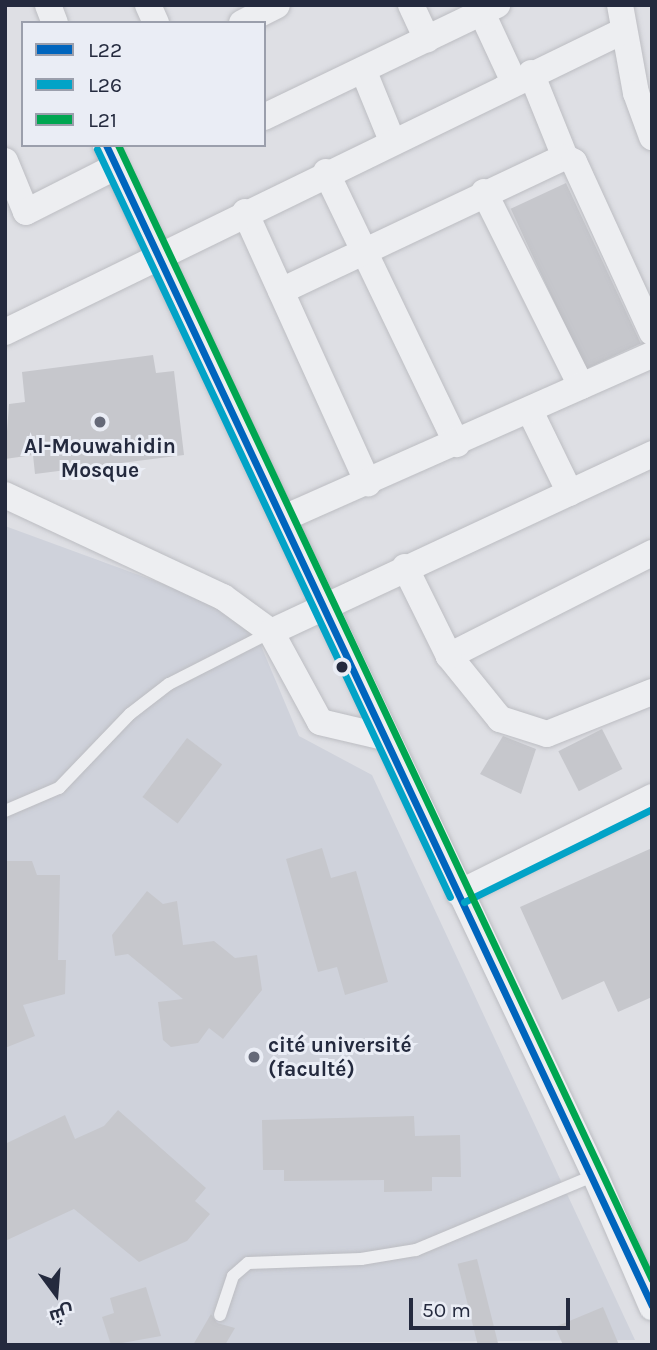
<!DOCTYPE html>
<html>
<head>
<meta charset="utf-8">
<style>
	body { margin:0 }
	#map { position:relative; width:657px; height:1350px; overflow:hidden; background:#dedfe4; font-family:Karla,Cairo,sans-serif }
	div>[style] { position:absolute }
	.built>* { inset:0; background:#cfd2db }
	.building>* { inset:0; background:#c6c7cc; transform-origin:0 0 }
	.roads { filter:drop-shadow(0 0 2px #bcbdc2) drop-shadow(0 0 2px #bcbdc2) }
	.service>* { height:12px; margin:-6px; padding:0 6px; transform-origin:6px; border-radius:6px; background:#edeef1 }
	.minor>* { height:26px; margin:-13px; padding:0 13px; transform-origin:13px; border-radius:13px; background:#edeef1 }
	.bus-1>* { height:7px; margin:-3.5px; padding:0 3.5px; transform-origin:3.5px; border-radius:3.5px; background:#0065bd }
	.bus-2>* { height:7px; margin:-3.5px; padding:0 3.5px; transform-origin:3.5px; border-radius:3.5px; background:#02a3c7 }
	.bus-3>* { height:7px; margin:-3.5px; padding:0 3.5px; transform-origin:3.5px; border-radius:3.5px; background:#00a651 }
	.dots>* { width:19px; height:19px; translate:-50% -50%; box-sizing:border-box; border:4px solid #eaedf5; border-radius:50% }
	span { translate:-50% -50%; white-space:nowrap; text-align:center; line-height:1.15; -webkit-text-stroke:6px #eaedf5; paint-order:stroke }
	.poi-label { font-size:21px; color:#242a3e; font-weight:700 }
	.left { translate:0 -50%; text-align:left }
	.frame { position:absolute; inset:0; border:7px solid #242a3e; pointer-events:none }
	.legend { position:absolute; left:21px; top:21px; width:245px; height:126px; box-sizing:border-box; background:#eaedf5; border:2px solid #9b9fac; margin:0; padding:9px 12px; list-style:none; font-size:21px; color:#242a3e }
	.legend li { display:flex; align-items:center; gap:14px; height:35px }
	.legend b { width:35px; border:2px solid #9b9fac }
	.north { position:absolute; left:21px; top:1259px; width:70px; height:70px; -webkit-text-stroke:5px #eaedf5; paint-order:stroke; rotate:164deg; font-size:19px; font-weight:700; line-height:28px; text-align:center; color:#242a3e }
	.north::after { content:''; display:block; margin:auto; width:24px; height:32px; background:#242a3e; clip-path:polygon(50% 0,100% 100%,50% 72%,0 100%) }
	.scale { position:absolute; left:409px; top:1298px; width:161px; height:32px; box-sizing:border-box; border:4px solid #242a3e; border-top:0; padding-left:9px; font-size:21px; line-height:24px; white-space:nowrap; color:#242a3e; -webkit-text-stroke:5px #eaedf5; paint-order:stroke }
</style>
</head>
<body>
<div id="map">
	<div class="built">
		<i style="clip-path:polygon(5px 526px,248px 615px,299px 736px,372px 775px,635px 1340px,5px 1345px)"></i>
	</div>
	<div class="building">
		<i style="left:566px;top:183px;width:177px;height:61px;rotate:65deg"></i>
		<i style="clip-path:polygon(153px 355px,156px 373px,174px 371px,184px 455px,35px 474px,33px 455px,5px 459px,9px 404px,25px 402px,22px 372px)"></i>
		<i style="left:602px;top:729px;width:45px;height:49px;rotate:63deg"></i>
		<i style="clip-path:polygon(503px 736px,536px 749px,521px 794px,480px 774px)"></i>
		<i style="left:187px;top:738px;width:44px;height:74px;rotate:37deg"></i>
		<i style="clip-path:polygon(322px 848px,331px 878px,356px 871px,388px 982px,345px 995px,337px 967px,318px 972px,286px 859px)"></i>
		<i style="clip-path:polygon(652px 848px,652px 997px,618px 1012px,604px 981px,562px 1000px,520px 907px)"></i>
		<i style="clip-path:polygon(5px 861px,32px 861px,37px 875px,60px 875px,58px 960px,66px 960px,65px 994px,23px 1005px,35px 1036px,5px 1048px)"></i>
		<i style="clip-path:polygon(147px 891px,163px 904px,177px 901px,183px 945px,214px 941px,235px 958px,257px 955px,262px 990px,223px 1039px,209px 1028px,198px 1043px,171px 1047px,163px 1040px,158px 1002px,183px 999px,128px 954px,115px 956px,112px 935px)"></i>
		<i style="clip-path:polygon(118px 1110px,206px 1188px,195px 1201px,210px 1214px,187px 1241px,139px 1262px,74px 1209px,5px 1241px,5px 1144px,65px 1115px,75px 1139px,104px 1126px)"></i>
		<i style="clip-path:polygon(414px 1116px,415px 1136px,460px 1135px,461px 1177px,432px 1177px,432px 1191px,384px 1192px,384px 1180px,284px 1181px,284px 1170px,263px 1170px,262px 1120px)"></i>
		<i style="left:477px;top:1259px;width:89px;height:20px;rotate:76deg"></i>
		<i style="clip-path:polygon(146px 1287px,161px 1336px,111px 1345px,102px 1317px,114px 1313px,110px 1298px)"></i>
		<i style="clip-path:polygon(603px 1307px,619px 1345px,563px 1345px,555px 1327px)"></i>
		<i style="clip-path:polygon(211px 1314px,217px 1323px,235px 1328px,225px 1345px,193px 1345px)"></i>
	</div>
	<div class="roads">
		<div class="service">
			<i style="left:5px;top:811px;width:59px;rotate:-23.1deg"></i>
			<i style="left:59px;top:788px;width:103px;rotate:-46.2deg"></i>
			<i style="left:130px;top:714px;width:49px;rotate:-37.6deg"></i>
			<i style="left:169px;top:684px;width:114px;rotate:-27deg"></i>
			<i style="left:220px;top:1315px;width:41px;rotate:-71.6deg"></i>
			<i style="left:233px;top:1276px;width:20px;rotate:-41deg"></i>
			<i style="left:248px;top:1263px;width:113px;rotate:-2deg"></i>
			<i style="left:361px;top:1259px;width:56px;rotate:-9.3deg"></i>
			<i style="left:416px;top:1250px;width:194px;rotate:-22.7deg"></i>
		</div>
		<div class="minor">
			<i style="left:48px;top:5px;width:19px;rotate:69deg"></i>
			<i style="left:148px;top:5px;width:20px;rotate:66deg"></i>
			<i style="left:411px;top:5px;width:38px;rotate:65deg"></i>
			<i style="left:620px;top:5px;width:89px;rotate:79.7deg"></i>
			<i style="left:636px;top:93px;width:47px;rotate:70deg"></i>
			<i style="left:482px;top:13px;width:76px;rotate:65.1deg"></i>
			<i style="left:242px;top:23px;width:39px;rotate:-27deg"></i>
			<i style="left:364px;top:72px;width:71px;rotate:67.8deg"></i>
			<i style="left:531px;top:73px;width:91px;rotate:68deg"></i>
			<i style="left:264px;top:117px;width:259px;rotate:-25.7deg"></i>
			<i style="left:106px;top:145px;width:1140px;rotate:64.6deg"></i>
			<i style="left:595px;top:1175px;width:144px;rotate:66.6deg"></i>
			<i style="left:5px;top:161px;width:55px;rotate:67.6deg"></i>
			<i style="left:26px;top:212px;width:100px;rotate:-26.8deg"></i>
			<i style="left:326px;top:172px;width:302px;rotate:64.3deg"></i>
			<i style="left:484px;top:192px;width:217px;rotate:63.4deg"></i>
			<i style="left:245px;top:212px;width:298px;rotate:65.6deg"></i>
			<i style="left:281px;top:291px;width:314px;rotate:-25.3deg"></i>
			<i style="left:565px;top:157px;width:10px;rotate:29deg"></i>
			<i style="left:574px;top:162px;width:187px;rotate:65.4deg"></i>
			<i style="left:5px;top:332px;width:687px;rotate:-25.97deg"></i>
			<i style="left:530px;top:411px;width:91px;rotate:64deg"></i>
			<i style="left:5px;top:495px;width:241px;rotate:25.1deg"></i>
			<i style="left:223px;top:597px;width:59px;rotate:36.1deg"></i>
			<i style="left:271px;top:632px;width:102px;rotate:61.4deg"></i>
			<i style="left:320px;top:722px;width:66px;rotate:13.2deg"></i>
			<i style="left:286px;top:517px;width:400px;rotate:-23.9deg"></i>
			<i style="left:652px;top:553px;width:228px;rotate:153.1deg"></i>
			<i style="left:449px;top:656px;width:81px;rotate:51deg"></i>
			<i style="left:500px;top:719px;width:49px;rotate:17.7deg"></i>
			<i style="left:547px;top:734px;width:113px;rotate:-21.8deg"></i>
			<i style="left:405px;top:567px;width:99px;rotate:63.7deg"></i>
			<i style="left:271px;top:632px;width:421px;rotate:-25deg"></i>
			<i style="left:459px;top:893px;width:216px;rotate:-26.4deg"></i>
		</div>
	</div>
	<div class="bus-1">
		<i style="left:106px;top:145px;width:1283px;rotate:64.81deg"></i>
	</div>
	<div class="bus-2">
		<i style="left:97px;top:149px;width:827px;rotate:64.74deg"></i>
		<i style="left:464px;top:902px;width:210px;rotate:-26.3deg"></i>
	</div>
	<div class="bus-3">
		<i style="left:118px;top:145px;width:1254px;rotate:64.8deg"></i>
	</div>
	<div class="dots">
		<i style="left:100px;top:422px;background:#656978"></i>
		<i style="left:342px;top:667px;background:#242a3e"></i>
		<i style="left:254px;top:1057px;background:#656978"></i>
	</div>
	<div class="poi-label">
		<span style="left:100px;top:458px">Al-Mouwahidin<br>Mosque</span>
		<span class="left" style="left:268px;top:1057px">cité université<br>(faculté)</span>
	</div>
	<div class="frame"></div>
	<ul class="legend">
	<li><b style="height:9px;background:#0065bd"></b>L22</li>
	<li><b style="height:9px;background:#02a3c7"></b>L26</li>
	<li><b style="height:9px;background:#00a651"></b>L21</li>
	</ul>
	<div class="north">ش</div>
	<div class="scale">50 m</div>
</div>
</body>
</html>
